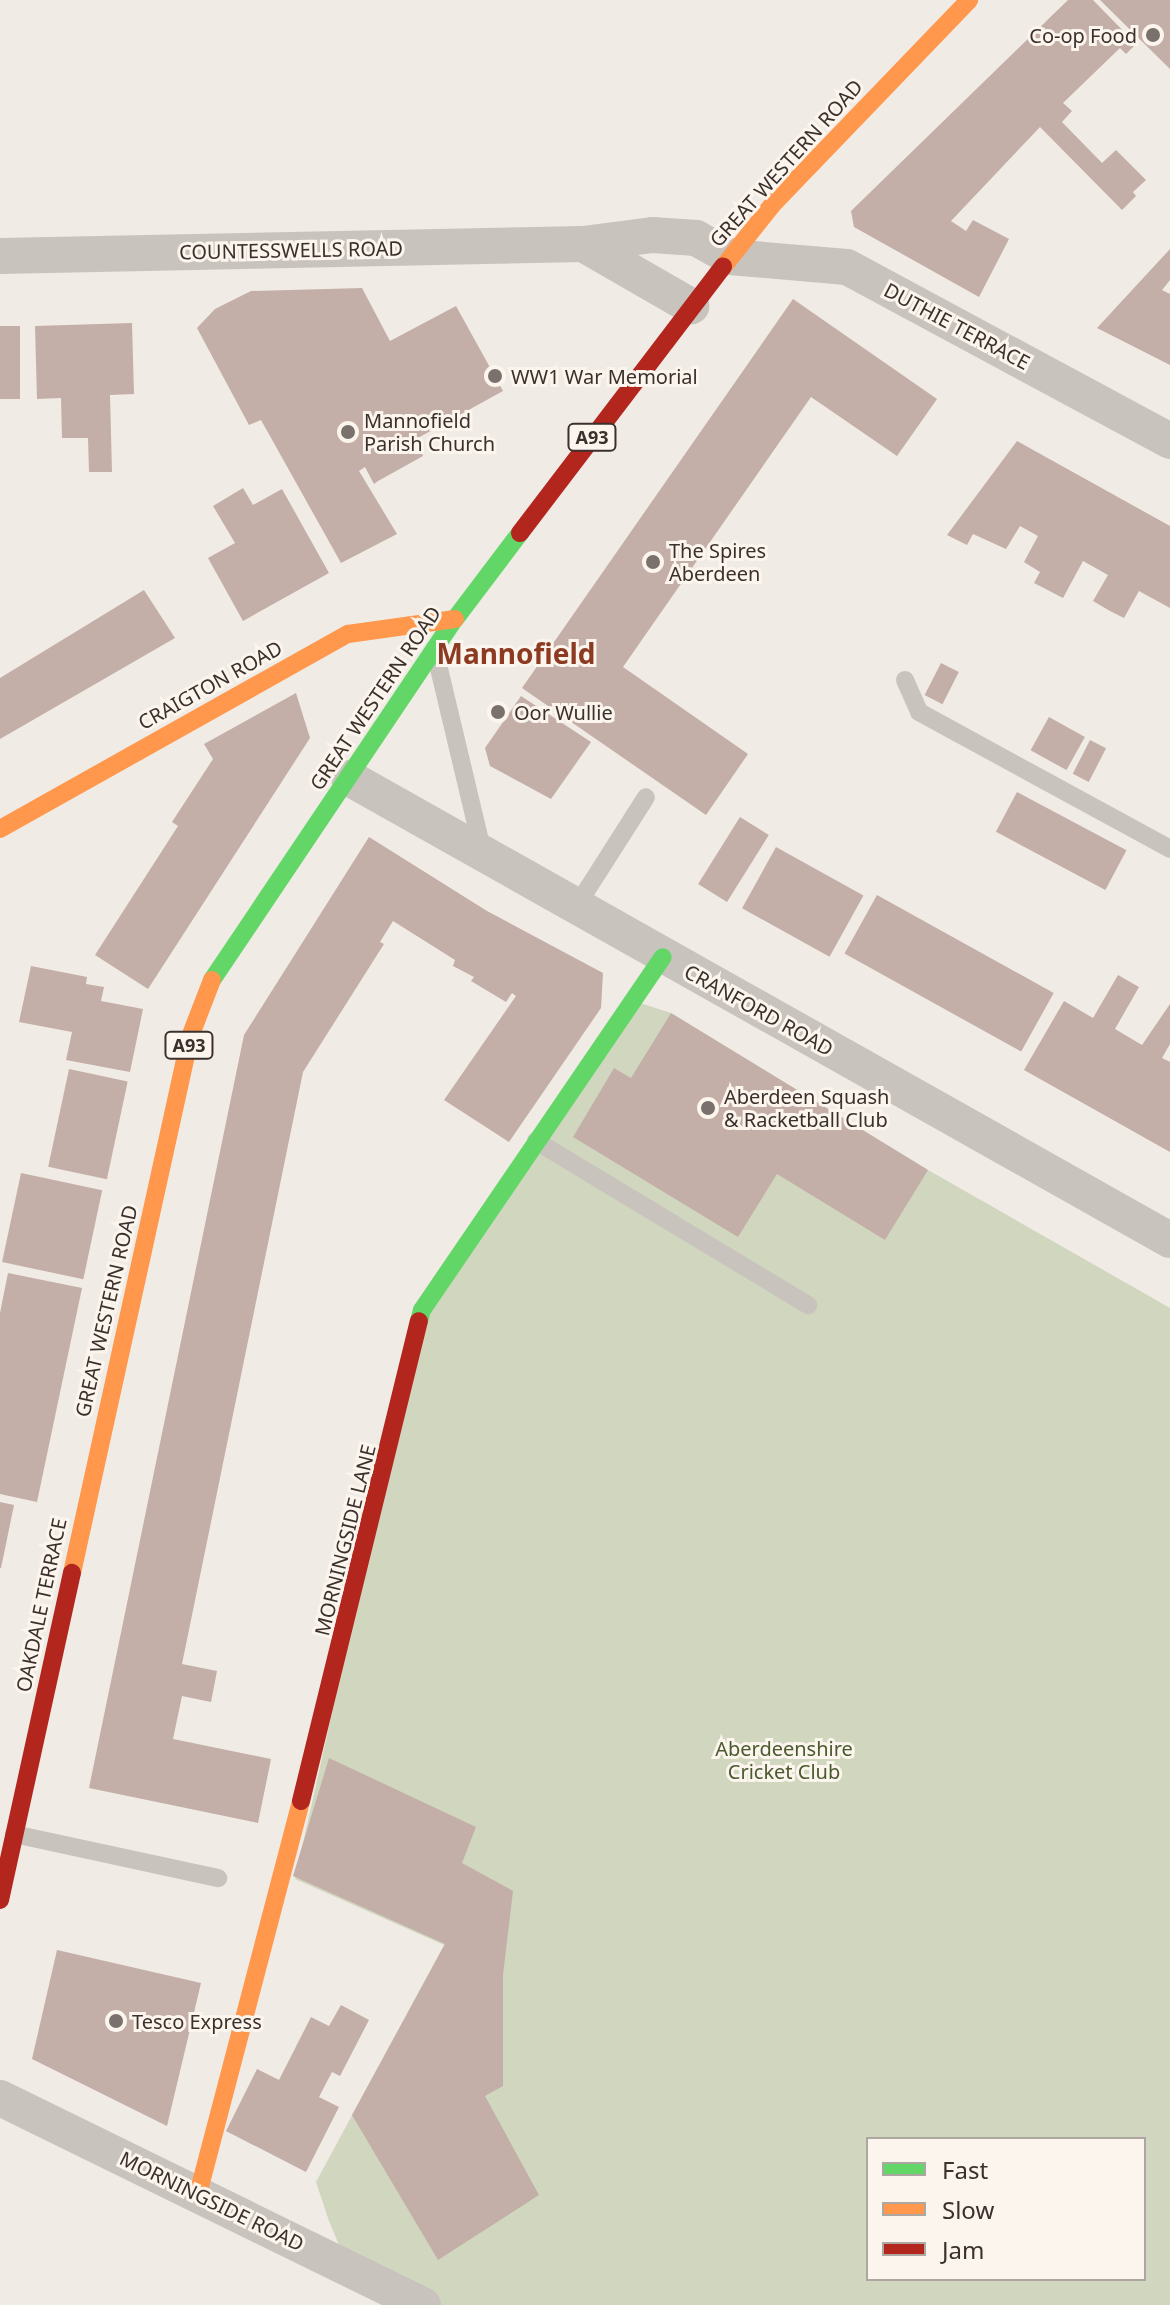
<!DOCTYPE html>
<html>
<head>
<meta charset="utf-8">
<style>
	body { margin:0 }
	#map { position:relative; width:1170px; height:2305px; overflow:hidden; background:#f0ebe5; font-family:"Noto Sans",sans-serif }
	div>[style] { position:absolute }
	.green>* { inset:0; background:#d1d6bf }
	.building>* { inset:0; background:#c3afa7; transform-origin:0 0 }
	.lane>* { height:18px; margin:-9px; padding:0 9px; transform-origin:9px; border-radius:9px; background:#c9c3be }
	.street>* { height:36px; margin:-18px; padding:0 18px; transform-origin:18px; border-radius:18px; background:#c9c3be }
	.fast>* { height:18px; margin:-9px; padding:0 9px; transform-origin:9px; border-radius:9px; background:#63d668 }
	.slow>* { height:18px; margin:-9px; padding:0 9px; transform-origin:9px; border-radius:9px; background:#ff974d }
	.jam>* { height:18px; margin:-9px; padding:0 9px; transform-origin:9px; border-radius:9px; background:#b3261e }
	.dots>* { width:22px; height:22px; translate:-50% -50%; box-sizing:border-box; border:4px solid #fbf5ee; border-radius:50% }
	span { translate:-50% -50%; white-space:nowrap; text-align:center; line-height:1.15; -webkit-text-stroke:6px #fbf5ee; paint-order:stroke }
	.shield-label span { padding:2px 6px; background:#fbf5ee; border:2px solid; border-radius:6px; -webkit-text-stroke-width:0 }
	.shield-label { font-size:18px; color:#3b302b; font-weight:700 }
	.poi-label { font-size:20px; color:#3b302b }
	.right { translate:-100% -50%; text-align:right }
	.left { translate:0 -50%; text-align:left }
	.street-label { font-size:20px; color:#3b302b }
	.park-label { font-size:20px; color:#4a5a2e }
	.district-label { font-size:28px; color:#8c3b22; font-weight:700 }
	.legend { position:absolute; left:866px; top:2137px; width:280px; height:144px; box-sizing:border-box; background:#fbf5ee; border:2px solid #aea6a0; margin:0; padding:10px 14px; list-style:none; font-size:24px; color:#3b302b }
	.legend li { display:flex; align-items:center; gap:16px; height:40px }
	.legend b { width:40px; border:2px solid #aea6a0 }
</style>
</head>
<body>
<div id="map">
	<div class="green">
		<i style="clip-path:polygon(evenodd,634px 1001px,671px 1013px,928px 1170px,1170px 1308px,1170px 2305px,423px 2305px,349px 2269px,329px 2221px,316px 2182px,444px 1945px,295px 1879px,422px 1310px,634px 1001px,868px 2139px,1144px 2139px,1144px 2279px,868px 2279px,868px 2139px)"></i>
	</div>
	<div class="building">
		<i style="clip-path:polygon(1068px 0,1093px 0,1136px 44px,1126px 54px,1120px 48px,1063px 103px,1072px 111px,1062px 122px,1102px 163px,1116px 150px,1146px 180px,1133px 192px,1136px 196px,1122px 210px,1040px 127px,951px 221px,966px 231px,973px 220px,1009px 239px,979px 297px,854px 227px,851px 211px)"></i>
		<i style="clip-path:polygon(1100px 0,1170px 0,1170px 69px)"></i>
		<i style="clip-path:polygon(1170px 249px,1170px 280px,1162px 290px,1170px 294px,1170px 365px,1097px 328px)"></i>
		<i style="clip-path:polygon(362px 288px,390px 341px,456px 306px,503px 391px,416px 439px,423px 456px,378px 481px,374px 484px,365px 467px,359px 471px,397px 534px,341px 563px,261px 420px,249px 425px,197px 328px,215px 309px,251px 291px)"></i>
		<i style="clip-path:polygon(793px 299px,937px 399px,897px 456px,811px 397px,623px 667px,748px 754px,706px 815px,522px 688px)"></i>
		<i style="clip-path:polygon(132px 323px,134px 394px,110px 395px,112px 472px,89px 472px,88px 438px,62px 438px,61px 398px,37px 399px,35px 326px)"></i>
		<i style="left:0;top:326px;width:20px;height:73px"></i>
		<i style="clip-path:polygon(1017px 441px,1170px 526px,1170px 608px,1139px 591px,1124px 618px,1110px 611px,1093px 601px,1108px 575px,1083px 561px,1063px 598px,1034px 583px,1040px 572px,1024px 562px,1038px 536px,1020px 526px,1006px 549px,973px 534px,967px 545px,947px 535px)"></i>
		<i style="clip-path:polygon(243px 488px,253px 505px,282px 489px,329px 573px,243px 621px,208px 558px,235px 543px,213px 506px)"></i>
		<i style="clip-path:polygon(144px 590px,175px 638px,0 739px,0 678px)"></i>
		<i style="left:941px;top:663px;width:20px;height:36px;rotate:27deg"></i>
		<i style="clip-path:polygon(296px 693px,310px 738px,148px 989px,95px 955px,178px 826px,172px 822px,213px 759px,204px 744px)"></i>
		<i style="clip-path:polygon(521px 696px,591px 742px,551px 799px,490px 766px,485px 748px)"></i>
		<i style="left:1049px;top:717px;width:41px;height:38px;rotate:29deg"></i>
		<i style="left:1090px;top:740px;width:18px;height:38px;rotate:27deg"></i>
		<i style="left:1017px;top:792px;width:124px;height:45px;rotate:28deg"></i>
		<i style="left:740px;top:817px;width:34px;height:79px;rotate:32deg"></i>
		<i style="clip-path:polygon(369px 837px,487px 911px,603px 973px,601px 1008px,509px 1142px,444px 1100px,516px 996px,512px 993px,506px 1002px,471px 981px,474px 977px,453px 966px,455px 960px,393px 921px,380px 942px,384px 944px,303px 1072px,182px 1664px,217px 1671px,211px 1702px,182px 1696px,173px 1739px,271px 1759px,258px 1823px,89px 1788px,244px 1035px)"></i>
		<i style="left:776px;top:847px;width:100px;height:70px;rotate:29deg"></i>
		<i style="left:877px;top:895px;width:202px;height:67px;rotate:29deg"></i>
		<i style="clip-path:polygon(31px 966px,87px 977px,86px 984px,104px 987px,101px 1001px,143px 1009px,130px 1072px,66px 1060px,72px 1032px,19px 1022px)"></i>
		<i style="clip-path:polygon(1118px 975px,1139px 987px,1115px 1029px,1142px 1045px,1170px 1004px,1170px 1044px,1162px 1058px,1170px 1062px,1170px 1152px,1024px 1070px,1064px 1001px,1093px 1018px)"></i>
		<i style="clip-path:polygon(671px 1013px,928px 1170px,885px 1240px,777px 1174px,738px 1237px,573px 1137px,614px 1068px,631px 1078px)"></i>
		<i style="left:69px;top:1069px;width:60px;height:100px;rotate:12deg"></i>
		<i style="left:21px;top:1173px;width:83px;height:91px;rotate:12deg"></i>
		<i style="clip-path:polygon(8px 1273px,82px 1288px,37px 1502px,0 1494px,0 1313px)"></i>
		<i style="clip-path:polygon(0 1502px,14px 1505px,1px 1568px,0 1568px)"></i>
		<i style="clip-path:polygon(329px 1758px,476px 1827px,462px 1863px,513px 1891px,503px 1975px,503px 2086px,485px 2096px,539px 2195px,438px 2260px,352px 2115px,445px 1944px,293px 1876px)"></i>
		<i style="clip-path:polygon(57px 1950px,201px 1983px,167px 2126px,32px 2059px)"></i>
		<i style="clip-path:polygon(341px 2005px,369px 2020px,340px 2076px,332px 2072px,319px 2097px,339px 2107px,306px 2172px,226px 2131px,257px 2069px,279px 2080px,311px 2017px,329px 2026px)"></i>
	</div>
	<div class="lane">
		<i style="left:436px;top:656px;width:203px;rotate:76.6deg"></i>
		<i style="left:905px;top:680px;width:35px;rotate:66deg"></i>
		<i style="left:919px;top:712px;width:286px;rotate:28.6deg"></i>
		<i style="left:576px;top:907px;width:130px;rotate:-57.5deg"></i>
		<i style="left:536px;top:1141px;width:318px;rotate:31.1deg"></i>
		<i style="left:14px;top:1834px;width:209px;rotate:12.2deg"></i>
	</div>
	<div class="street">
		<i style="left:583px;top:244px;width:125px;rotate:29.9deg"></i>
		<i style="left:0;top:256px;width:583px;rotate:-1.18deg"></i>
		<i style="left:583px;top:244px;width:70px;rotate:-7.4deg"></i>
		<i style="left:652px;top:235px;width:44px;rotate:3.9deg"></i>
		<i style="left:696px;top:238px;width:39px;rotate:29deg"></i>
		<i style="left:730px;top:257px;width:117px;rotate:4.9deg"></i>
		<i style="left:847px;top:267px;width:367px;rotate:28.3deg"></i>
		<i style="left:349px;top:778px;width:942px;rotate:29.37deg"></i>
		<i style="left:0;top:2098px;width:471px;rotate:26.1deg"></i>
	</div>
	<div class="fast">
		<i style="left:212px;top:980px;width:435px;rotate:-56.1deg"></i>
		<i style="left:455px;top:619px;width:108px;rotate:-52.9deg"></i>
		<i style="left:419px;top:1321px;width:11px;rotate:-75deg"></i>
		<i style="left:422px;top:1310px;width:427px;rotate:-55.7deg"></i>
	</div>
	<div class="slow">
		<i style="left:723px;top:267px;width:80px;rotate:-51.6deg"></i>
		<i style="left:773px;top:204px;width:283px;rotate:-46.1deg"></i>
		<i style="left:0;top:829px;width:399px;rotate:-29.3deg"></i>
		<i style="left:348px;top:634px;width:108px;rotate:-8deg"></i>
		<i style="left:72px;top:1573px;width:549px;rotate:-77.58deg"></i>
		<i style="left:190px;top:1037px;width:61px;rotate:-68.9deg"></i>
		<i style="left:198px;top:2194px;width:406px;rotate:-75.3deg"></i>
	</div>
	<div class="jam">
		<i style="left:520px;top:533px;width:335px;rotate:-52.7deg"></i>
		<i style="left:301px;top:1801px;width:494px;rotate:-76.2deg"></i>
		<i style="left:0;top:1900px;width:335px;rotate:-77.6deg"></i>
	</div>
	<div class="dots">
		<i style="left:1153px;top:35px;background:#7a716c"></i>
		<i style="left:495px;top:376px;background:#7a716c"></i>
		<i style="left:348px;top:432px;background:#7a716c"></i>
		<i style="left:653px;top:562px;background:#7a716c"></i>
		<i style="left:498px;top:712px;background:#7a716c"></i>
		<i style="left:708px;top:1108px;background:#7a716c"></i>
		<i style="left:116px;top:2021px;background:#7a716c"></i>
	</div>
	<div class="shield-label">
		<span style="left:592px;top:437px">A93</span>
		<span style="left:189px;top:1045px">A93</span>
	</div>
	<div class="poi-label">
		<span class="right" style="left:1137px;top:35px">Co-op Food</span>
		<span class="left" style="left:511px;top:376px">WW1 War Memorial</span>
		<span class="left" style="left:364px;top:432px">Mannofield<br>Parish Church</span>
		<span class="left" style="left:669px;top:562px">The Spires<br>Aberdeen</span>
		<span class="left" style="left:514px;top:712px">Oor Wullie</span>
		<span class="left" style="left:724px;top:1108px">Aberdeen Squash<br>&amp; Racketball Club</span>
		<span class="left" style="left:132px;top:2021px">Tesco Express</span>
	</div>
	<div class="street-label">
		<span style="left:786px;top:163px;rotate:-48deg">GREAT WESTERN ROAD</span>
		<span style="left:291px;top:250px;rotate:-1deg">COUNTESSWELLS ROAD</span>
		<span style="left:957px;top:326px;rotate:28deg">DUTHIE TERRACE</span>
		<span style="left:210px;top:685px;rotate:-29deg">CRAIGTON ROAD</span>
		<span style="left:375px;top:698px;rotate:-56deg">GREAT WESTERN ROAD</span>
		<span style="left:759px;top:1010px;rotate:29deg">CRANFORD ROAD</span>
		<span style="left:106px;top:1311px;rotate:-77deg">GREAT WESTERN ROAD</span>
		<span style="left:345px;top:1540px;rotate:-76deg">MORNINGSIDE LANE</span>
		<span style="left:41px;top:1605px;rotate:-78deg">OAKDALE TERRACE</span>
		<span style="left:212px;top:2201px;rotate:26deg">MORNINGSIDE ROAD</span>
	</div>
	<div class="park-label">
		<span style="left:784px;top:1760px">Aberdeenshire<br>Cricket Club</span>
	</div>
	<div class="district-label">
		<span style="left:516px;top:653px">Mannofield</span>
	</div>
	<ul class="legend">
	<li><b style="height:10px;background:#63d668"></b>Fast</li>
	<li><b style="height:10px;background:#ff974d"></b>Slow</li>
	<li><b style="height:10px;background:#b3261e"></b>Jam</li>
	</ul>
</div>
</body>
</html>
